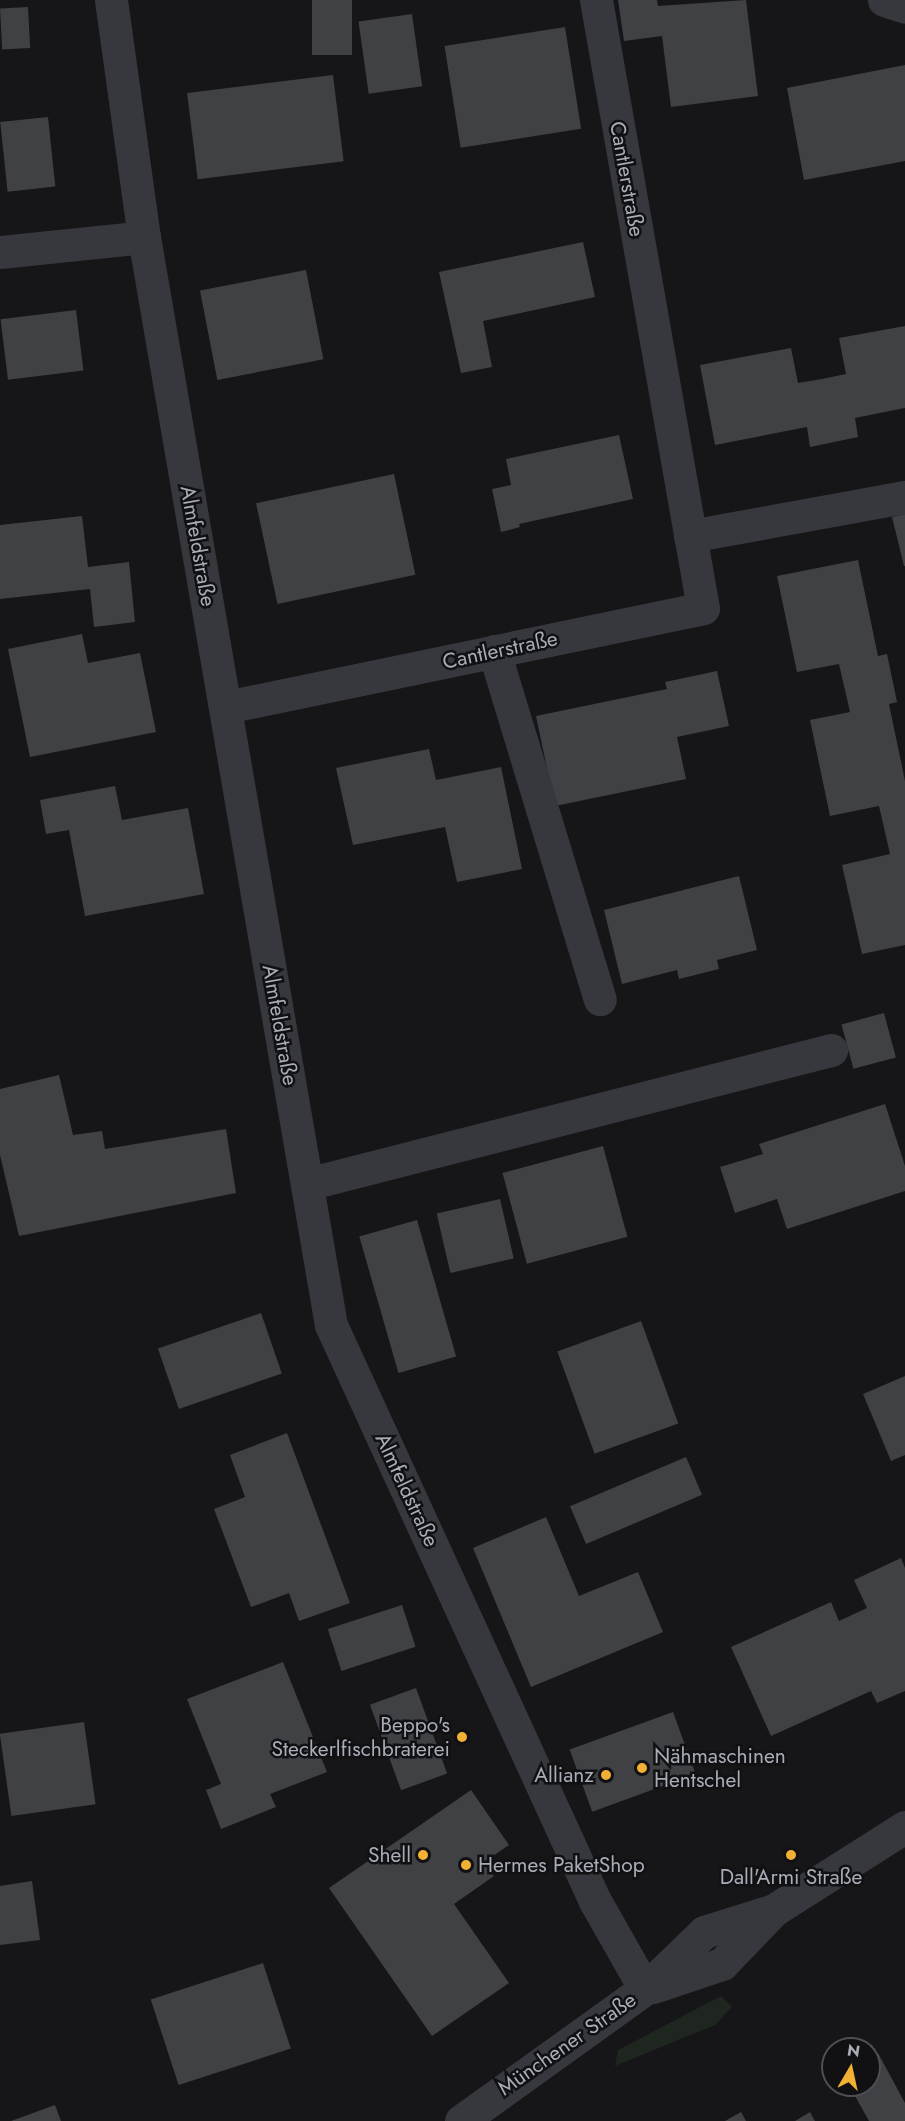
<!DOCTYPE html>
<html>
<head>
<meta charset="utf-8">
<style>
	body { margin:0 }
	#map { position:relative; width:905px; height:2121px; overflow:hidden; background:#161618; font-family:Jost,sans-serif }
	div>[style] { position:absolute }
	.green>* { inset:0; background:#1e261f }
	.building>* { inset:0; background:#404145; transform-origin:0 0 }
	.minor>* { height:33px; margin:-16.5px; padding:0 16.5px; transform-origin:16.5px; border-radius:16.5px; background:#37383d }
	.dots>* { width:16px; height:16px; translate:-50% -50%; box-sizing:border-box; border:3px solid #111113; border-radius:50% }
	span { translate:-50% -50%; white-space:nowrap; text-align:center; line-height:1.15; -webkit-text-stroke:5px #111113; paint-order:stroke }
	.street-label { font-size:21px; color:#a8adb8 }
	.poi-label { font-size:21px; color:#a8adb8 }
	.right { translate:-100% -50%; text-align:right }
	.left { translate:0 -50%; text-align:left }
	.north { position:absolute; left:821px; top:2037px; width:60px; height:60px; box-sizing:border-box; background:#111113; border:2px solid #4d4f55; border-radius:50%; rotate:9deg; font-size:16px; font-weight:700; line-height:24px; text-align:center; color:#a8adb8 }
	.north::after { content:''; display:block; margin:auto; width:21px; height:27px; background:#f2b134; clip-path:polygon(50% 0,100% 100%,50% 72%,0 100%) }
</style>
</head>
<body>
<div id="map">
	<div class="green">
		<i style="clip-path:polygon(721px 1996px,732px 2007px,715px 2025px,615px 2066px,618px 2050px)"></i>
	</div>
	<div class="building">
		<i style="left:312px;top:0;width:40px;height:55px"></i>
		<i style="clip-path:polygon(618px 0,657px 0,658px 6px,746px 0,758px 96px,671px 107px,662px 36px,624px 41px)"></i>
		<i style="left:28px;top:7px;width:41px;height:28px;rotate:87deg"></i>
		<i style="left:412px;top:14px;width:73px;height:54px;rotate:82deg"></i>
		<i style="left:565px;top:27px;width:103px;height:122px;rotate:81deg"></i>
		<i style="clip-path:polygon(905px 65px,905px 161px,804px 180px,787px 88px)"></i>
		<i style="left:333px;top:75px;width:87px;height:147px;rotate:83deg"></i>
		<i style="left:48px;top:117px;width:70px;height:48px;rotate:84deg"></i>
		<i style="clip-path:polygon(583px 242px,595px 297px,483px 321px,492px 367px,461px 373px,439px 272px)"></i>
		<i style="left:306px;top:270px;width:91px;height:108px;rotate:79deg"></i>
		<i style="left:76px;top:310px;width:61px;height:76px;rotate:83deg"></i>
		<i style="clip-path:polygon(905px 326px,905px 408px,855px 418px,858px 437px,810px 447px,807px 427px,715px 445px,700px 365px,791px 348px,798px 383px,822px 379px,846px 374px,839px 338px)"></i>
		<i style="clip-path:polygon(619px 435px,633px 499px,519px 524px,520px 527px,501px 532px,492px 489px,511px 485px,506px 459px)"></i>
		<i style="left:394px;top:474px;width:103px;height:141px;rotate:78deg"></i>
		<i style="clip-path:polygon(905px 514px,905px 566px,904px 566px,892px 517px)"></i>
		<i style="clip-path:polygon(82px 516px,88px 567px,129px 562px,135px 622px,94px 627px,90px 589px,0 599px,0 525px)"></i>
		<i style="clip-path:polygon(858px 560px,878px 656px,887px 654px,897px 702px,889px 704px,905px 781px,905px 945px,862px 954px,842px 865px,890px 854px,879px 806px,830px 816px,810px 720px,850px 712px,839px 664px,797px 672px,777px 576px)"></i>
		<i style="clip-path:polygon(82px 634px,88px 663px,140px 653px,156px 732px,30px 757px,8px 649px)"></i>
		<i style="clip-path:polygon(717px 671px,729px 726px,677px 737px,686px 779px,555px 806px,536px 716px,667px 689px,665px 682px)"></i>
		<i style="clip-path:polygon(429px 749px,436px 780px,501px 767px,522px 869px,457px 882px,445px 827px,353px 845px,336px 768px)"></i>
		<i style="clip-path:polygon(115px 786px,122px 820px,188px 808px,204px 894px,85px 916px,69px 830px,46px 834px,40px 800px)"></i>
		<i style="clip-path:polygon(739px 876px,757px 950px,717px 960px,719px 969px,679px 979px,677px 970px,622px 984px,604px 910px)"></i>
		<i style="left:884px;top:1013px;width:46px;height:44px;rotate:75deg"></i>
		<i style="clip-path:polygon(59px 1075px,73px 1135px,102px 1131px,105px 1149px,226px 1129px,236px 1193px,19px 1236px,0 1155px,0 1089px)"></i>
		<i style="clip-path:polygon(885px 1104px,905px 1166px,905px 1191px,787px 1229px,777px 1199px,735px 1213px,720px 1167px,763px 1154px,759px 1144px)"></i>
		<i style="left:603px;top:1146px;width:94px;height:104px;rotate:75deg"></i>
		<i style="left:500px;top:1199px;width:61px;height:65px;rotate:77deg"></i>
		<i style="left:417px;top:1220px;width:142px;height:60px;rotate:74deg"></i>
		<i style="left:261px;top:1313px;width:64px;height:109px;rotate:71deg"></i>
		<i style="left:641px;top:1321px;width:109px;height:89px;rotate:70deg"></i>
		<i style="clip-path:polygon(905px 1376px,905px 1455px,891px 1461px,863px 1394px)"></i>
		<i style="clip-path:polygon(287px 1433px,350px 1603px,299px 1621px,289px 1593px,251px 1607px,214px 1509px,245px 1497px,230px 1455px)"></i>
		<i style="left:686px;top:1457px;width:41px;height:126px;rotate:67deg"></i>
		<i style="clip-path:polygon(546px 1517px,579px 1596px,638px 1572px,663px 1632px,531px 1687px,473px 1548px)"></i>
		<i style="clip-path:polygon(901px 1558px,905px 1568px,905px 1691px,877px 1703px,871px 1691px,771px 1736px,731px 1647px,831px 1602px,839px 1621px,867px 1608px,854px 1580px)"></i>
		<i style="left:402px;top:1605px;width:44px;height:78px;rotate:72deg"></i>
		<i style="clip-path:polygon(283px 1662px,327px 1772px,270px 1794px,276px 1807px,221px 1829px,206px 1790px,221px 1784px,187px 1699px)"></i>
		<i style="left:416px;top:1688px;width:91px;height:49px;rotate:70deg"></i>
		<i style="left:673px;top:1712px;width:66px;height:110px;rotate:70deg"></i>
		<i style="left:84px;top:1722px;width:83px;height:85px;rotate:82deg"></i>
		<i style="clip-path:polygon(471px 1790px,509px 1845px,484px 1862px,494px 1876px,454px 1904px,509px 1983px,432px 2036px,329px 1888px)"></i>
		<i style="clip-path:polygon(32px 1881px,40px 1940px,0 1945px,0 1886px)"></i>
		<i style="left:263px;top:1963px;width:90px;height:118px;rotate:72deg"></i>
		<i style="clip-path:polygon(878px 2053px,905px 2103px,905px 2121px,869px 2121px,849px 2085px,869px 2085px,869px 2058px)"></i>
		<i style="clip-path:polygon(55px 2105px,61px 2121px,11px 2121px)"></i>
		<i style="clip-path:polygon(741px 2112px,746px 2121px,725px 2121px)"></i>
		<i style="clip-path:polygon(810px 2112px,815px 2121px,795px 2121px)"></i>
	</div>
	<div class="minor">
		<i style="left:111px;top:0;width:239px;rotate:82.1deg"></i>
		<i style="left:144px;top:237px;width:1104px;rotate:80.25deg"></i>
		<i style="left:331px;top:1325px;width:634px;rotate:65.38deg"></i>
		<i style="left:595px;top:1901px;width:101px;rotate:60.4deg"></i>
		<i style="left:884px;top:0;width:22px;rotate:18deg"></i>
		<i style="left:0;top:252px;width:145px;rotate:-5.9deg"></i>
		<i style="left:690px;top:536px;width:219px;rotate:-10.3deg"></i>
		<i style="left:494px;top:651px;width:364px;rotate:73.1deg"></i>
		<i style="left:226px;top:707px;width:487px;rotate:-11.7deg"></i>
		<i style="left:703px;top:608px;width:617px;rotate:-99.98deg"></i>
		<i style="left:307px;top:1184px;width:541px;rotate:-14.34deg"></i>
		<i style="left:653px;top:1987px;width:73px;rotate:-18.4deg"></i>
		<i style="left:722px;top:1964px;width:71px;rotate:-46.1deg"></i>
		<i style="left:461px;top:2121px;width:226px;rotate:-35.7deg"></i>
		<i style="left:645px;top:1989px;width:82px;rotate:-44deg"></i>
		<i style="left:704px;top:1932px;width:73px;rotate:-17.4deg"></i>
		<i style="left:774px;top:1910px;width:155px;rotate:-32.4deg"></i>
	</div>
	<div class="dots">
		<i style="left:462px;top:1737px;background:#f2b134"></i>
		<i style="left:642px;top:1768px;background:#f2b134"></i>
		<i style="left:606px;top:1775px;background:#f2b134"></i>
		<i style="left:423px;top:1855px;background:#f2b134"></i>
		<i style="left:791px;top:1855px;background:#f2b134"></i>
		<i style="left:466px;top:1865px;background:#f2b134"></i>
	</div>
	<div class="street-label">
		<span style="left:627px;top:179px;rotate:80deg">Cantlerstraße</span>
		<span style="left:198px;top:546px;rotate:80deg">Almfeldstraße</span>
		<span style="left:500px;top:650px;rotate:-12deg">Cantlerstraße</span>
		<span style="left:280px;top:1025px;rotate:80deg">Almfeldstraße</span>
		<span style="left:407px;top:1490px;rotate:65deg">Almfeldstraße</span>
		<span style="left:567px;top:2044px;rotate:-35deg">Münchener Straße</span>
	</div>
	<div class="poi-label">
		<span class="right" style="left:450px;top:1737px">Beppo's<br>Steckerlfischbraterei</span>
		<span class="left" style="left:654px;top:1768px">Nähmaschinen<br>Hentschel</span>
		<span class="right" style="left:594px;top:1775px">Allianz</span>
		<span class="right" style="left:411px;top:1855px">Shell</span>
		<span class="left" style="left:478px;top:1865px">Hermes PaketShop</span>
		<span style="left:791px;top:1877px">Dall'Armi Straße</span>
	</div>
	<div class="north">N</div>
</div>
</body>
</html>
